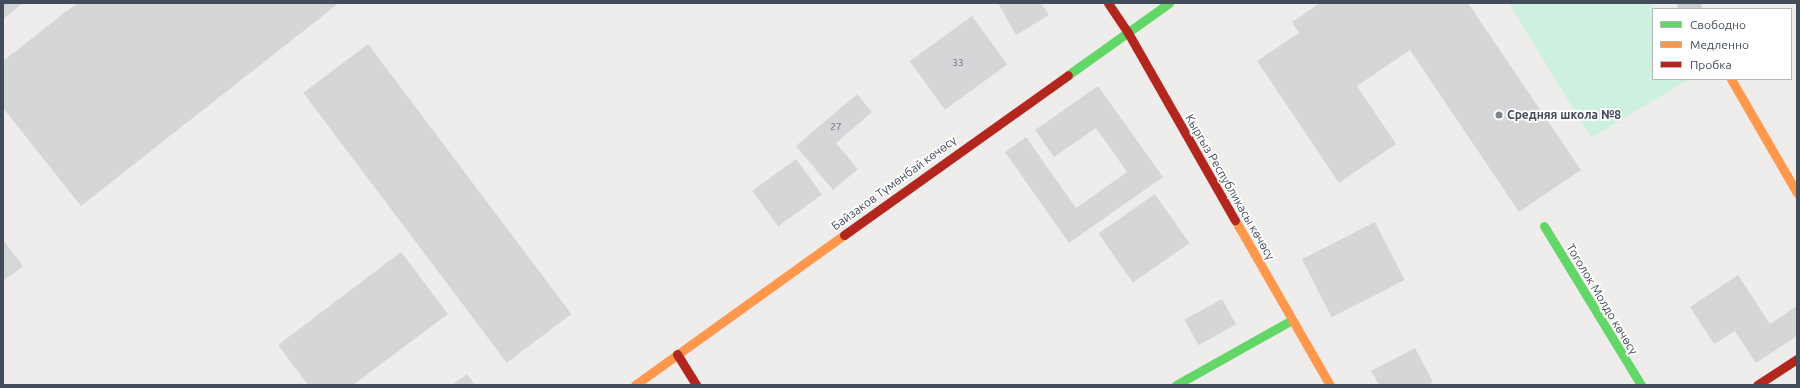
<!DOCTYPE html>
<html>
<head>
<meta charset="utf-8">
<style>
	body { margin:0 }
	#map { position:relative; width:1800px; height:388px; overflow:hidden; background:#eeedec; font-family:Ubuntu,sans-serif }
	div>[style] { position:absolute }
	.green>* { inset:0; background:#cef0df }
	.building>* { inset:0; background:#d6d6d9; transform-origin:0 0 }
	.street>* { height:22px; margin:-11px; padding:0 11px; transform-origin:11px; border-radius:11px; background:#cdcfd2 }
	.fast>* { height:9px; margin:-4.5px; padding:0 4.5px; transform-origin:4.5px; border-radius:4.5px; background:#63d668 }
	.slow>* { height:9px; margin:-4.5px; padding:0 4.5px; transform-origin:4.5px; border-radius:4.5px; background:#ff974d }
	.jam>* { height:9px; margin:-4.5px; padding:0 4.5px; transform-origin:4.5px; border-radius:4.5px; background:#b3261e }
	.dots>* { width:11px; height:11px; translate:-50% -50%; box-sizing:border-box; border:2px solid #fff; border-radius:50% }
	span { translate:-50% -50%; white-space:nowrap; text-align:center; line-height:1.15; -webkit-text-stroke:3.5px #fff; paint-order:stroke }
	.number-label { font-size:10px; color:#68707c }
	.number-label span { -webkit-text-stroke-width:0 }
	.poi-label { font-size:12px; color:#424c5b; font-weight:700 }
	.left { translate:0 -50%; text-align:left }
	.street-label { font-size:12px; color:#424c5b }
	.frame { position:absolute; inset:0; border:4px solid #424c5b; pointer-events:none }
	.legend { position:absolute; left:1652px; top:8px; width:140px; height:72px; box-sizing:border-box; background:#fff; border:1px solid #b3b7bd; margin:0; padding:5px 7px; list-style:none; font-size:12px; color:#424c5b }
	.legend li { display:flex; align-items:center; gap:8px; height:20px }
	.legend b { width:20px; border:1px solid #b3b7bd }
</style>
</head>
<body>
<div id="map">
	<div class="green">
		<i style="clip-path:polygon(1509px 3px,1651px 3px,1655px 9px,1653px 79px,1689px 79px,1591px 138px)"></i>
	</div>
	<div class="building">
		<i style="clip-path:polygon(3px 3px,23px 3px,3px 19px)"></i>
		<i style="clip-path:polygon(77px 3px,339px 3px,81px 206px,3px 108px,3px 61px)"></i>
		<i style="clip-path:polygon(998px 3px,1041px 3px,1049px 15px,1016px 35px)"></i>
		<i style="clip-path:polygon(1320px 3px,1468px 3px,1581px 170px,1519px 212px,1410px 50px,1357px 86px,1396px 144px,1339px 183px,1257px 61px,1299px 33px,1292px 22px)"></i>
		<i style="left:972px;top:16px;width:60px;height:77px;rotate:54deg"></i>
		<i style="left:368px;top:44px;width:338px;height:81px;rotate:53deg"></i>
		<i style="clip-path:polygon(1098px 86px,1163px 177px,1069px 243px,1005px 152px,1026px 137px,1076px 208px,1127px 172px,1096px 128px,1054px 157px,1035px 130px)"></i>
		<i style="clip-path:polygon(857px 94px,872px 112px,836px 143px,858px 169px,833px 190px,796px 146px)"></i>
		<i style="left:796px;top:159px;width:44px;height:54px;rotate:54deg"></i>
		<i style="left:1155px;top:194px;width:60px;height:69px;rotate:55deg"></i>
		<i style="left:1375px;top:222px;width:65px;height:82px;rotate:63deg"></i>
		<i style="clip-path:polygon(3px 240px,23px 266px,3px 281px)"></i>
		<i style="clip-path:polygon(401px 252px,448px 314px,353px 385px,308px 385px,278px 345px)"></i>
		<i style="clip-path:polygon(1738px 275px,1770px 324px,1797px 306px,1797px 336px,1756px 363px,1735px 331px,1714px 344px,1690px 307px)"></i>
		<i style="left:1222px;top:299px;width:29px;height:43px;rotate:61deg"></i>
		<i style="clip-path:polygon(1415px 348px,1433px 382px,1428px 385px,1379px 385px,1371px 371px)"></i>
		<i style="clip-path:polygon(467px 374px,475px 385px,452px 385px)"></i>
	</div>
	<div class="street">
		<i style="left:1688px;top:3px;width:7px;rotate:63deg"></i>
	</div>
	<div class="fast">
		<i style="left:1068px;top:75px;width:124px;rotate:-35.5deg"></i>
		<i style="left:1544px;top:226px;width:186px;rotate:58.6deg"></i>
		<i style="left:1176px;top:385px;width:133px;rotate:-29.3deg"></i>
	</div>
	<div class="slow">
		<i style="left:1731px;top:79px;width:132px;rotate:59.9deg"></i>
		<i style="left:1235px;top:220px;width:190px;rotate:60.1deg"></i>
		<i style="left:635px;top:385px;width:257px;rotate:-35.7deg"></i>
	</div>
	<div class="jam">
		<i style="left:1108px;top:3px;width:34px;rotate:56deg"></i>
		<i style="left:1127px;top:31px;width:218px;rotate:60.3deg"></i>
		<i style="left:844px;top:235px;width:275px;rotate:-35.5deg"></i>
		<i style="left:677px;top:354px;width:36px;rotate:58deg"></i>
		<i style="left:1757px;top:385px;width:48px;rotate:-33deg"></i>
	</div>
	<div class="dots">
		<i style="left:1499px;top:115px;background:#7e848e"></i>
	</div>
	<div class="number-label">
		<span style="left:958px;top:63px">33</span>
		<span style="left:836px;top:127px">27</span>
	</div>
	<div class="poi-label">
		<span class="left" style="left:1507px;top:115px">Средняя школа №8</span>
	</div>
	<div class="street-label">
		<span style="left:894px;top:183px;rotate:-36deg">Байзаков Түмөнбай көчөсү</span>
		<span style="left:1230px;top:187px;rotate:60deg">Кыргыз Республикасы көчөсү</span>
		<span style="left:1602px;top:299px;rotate:59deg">Тоголок Молдо көчөсү</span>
	</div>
	<div class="frame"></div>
	<ul class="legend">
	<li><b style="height:5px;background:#63d668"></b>Свободно</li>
	<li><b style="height:5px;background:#ff974d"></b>Медленно</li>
	<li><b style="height:5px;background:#b3261e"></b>Пробка</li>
	</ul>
</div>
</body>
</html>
